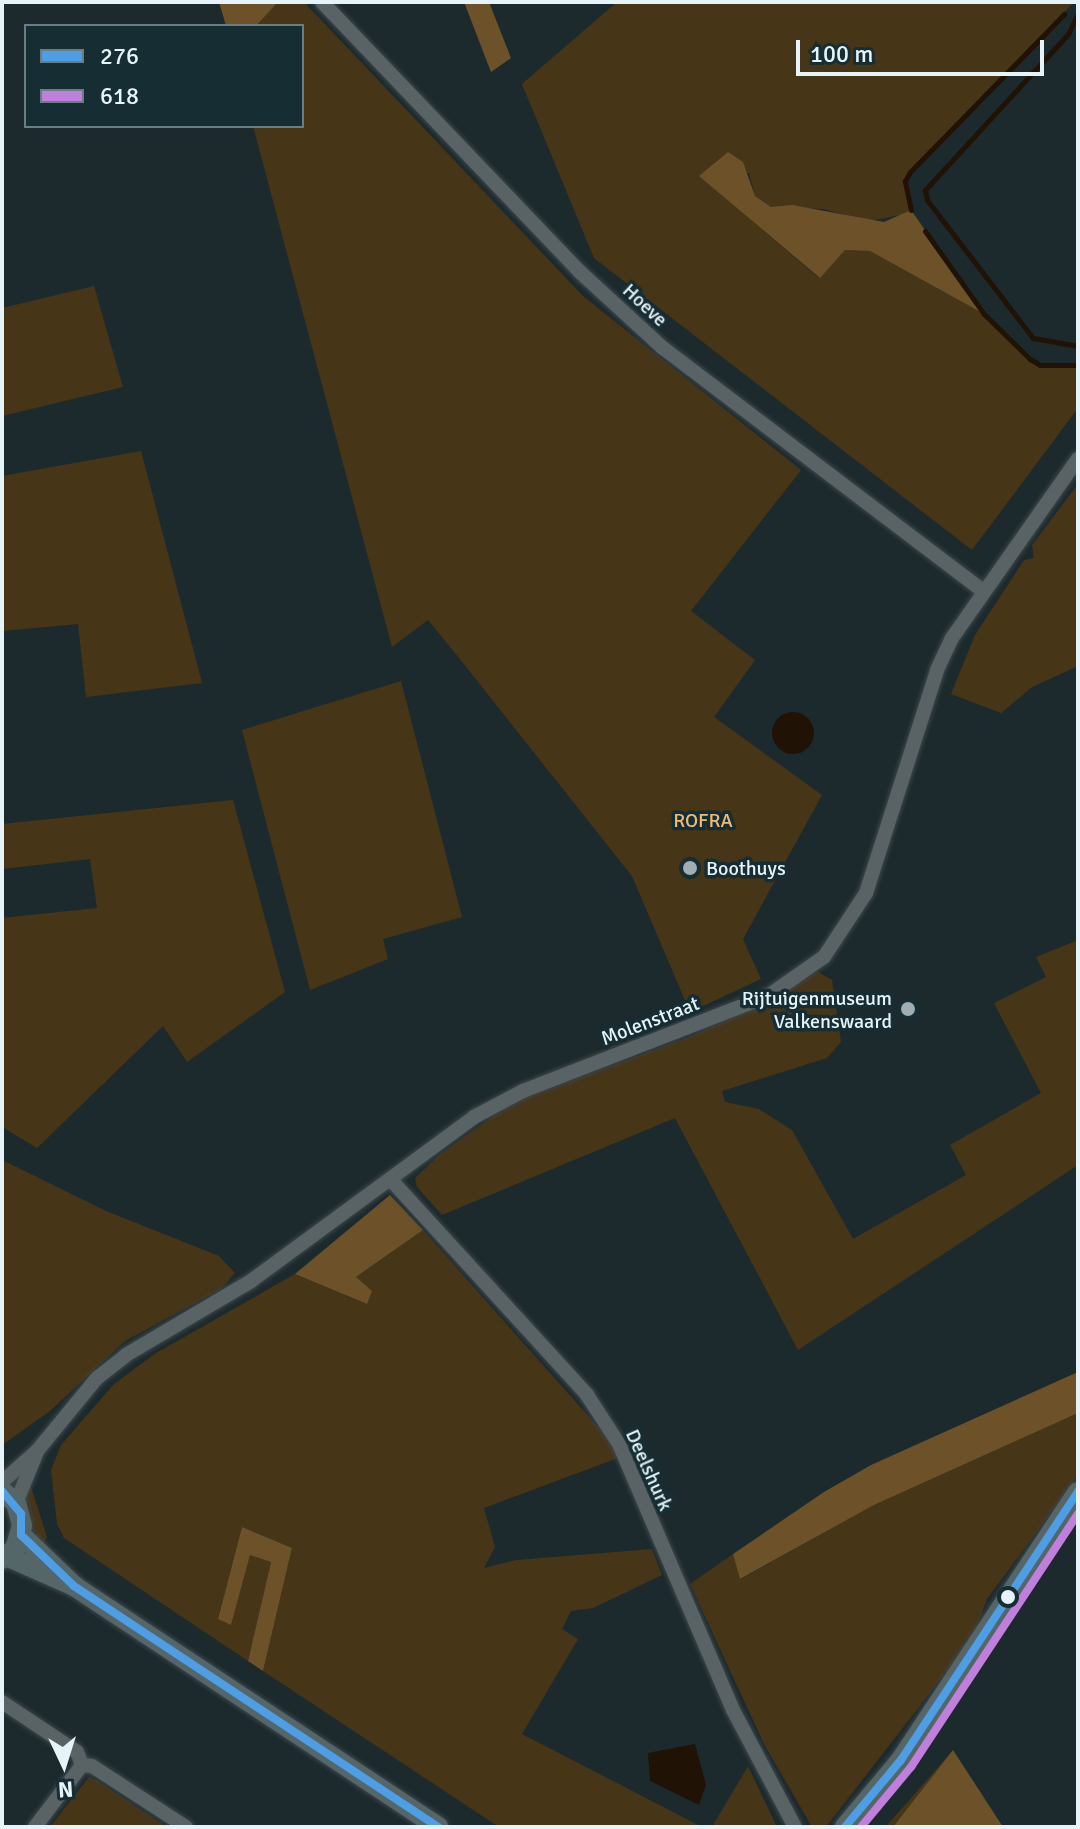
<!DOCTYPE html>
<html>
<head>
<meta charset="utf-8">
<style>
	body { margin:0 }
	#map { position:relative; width:1080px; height:1829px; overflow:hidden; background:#1d2a2d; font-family:Signika,sans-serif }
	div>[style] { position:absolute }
	.green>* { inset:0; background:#473518 }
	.forest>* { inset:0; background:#6d5229 }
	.water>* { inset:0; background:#201204 }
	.round { border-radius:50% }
	.stream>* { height:5px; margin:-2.5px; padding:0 2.5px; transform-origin:2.5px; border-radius:2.5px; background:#201204 }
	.roads { filter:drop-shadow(0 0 2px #3c474b) drop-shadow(0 0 2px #3c474b) }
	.street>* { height:14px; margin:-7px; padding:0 7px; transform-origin:7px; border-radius:7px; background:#596265 }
	.primary>* { height:20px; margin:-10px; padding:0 10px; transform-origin:10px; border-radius:10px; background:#556669 }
	.bus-1>* { height:8px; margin:-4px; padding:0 4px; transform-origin:4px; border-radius:4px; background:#4d9ee5 }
	.bus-2>* { height:8px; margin:-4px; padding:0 4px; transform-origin:4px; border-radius:4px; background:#c07fdc }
	.dots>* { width:22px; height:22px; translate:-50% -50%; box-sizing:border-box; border:4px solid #162d34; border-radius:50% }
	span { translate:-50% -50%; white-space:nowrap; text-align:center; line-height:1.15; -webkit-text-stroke:7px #162d34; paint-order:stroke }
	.street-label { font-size:20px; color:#e6f4f9 }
	.park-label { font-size:20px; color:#eebb74 }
	.poi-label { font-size:20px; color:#e6f4f9 }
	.left { translate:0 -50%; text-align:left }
	.right { translate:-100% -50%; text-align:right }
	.frame { position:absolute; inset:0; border:4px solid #e6f4f9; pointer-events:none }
	.legend { position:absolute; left:24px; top:24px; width:280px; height:104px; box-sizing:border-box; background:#162d34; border:2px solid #697d83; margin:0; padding:10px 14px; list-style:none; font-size:24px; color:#e6f4f9 }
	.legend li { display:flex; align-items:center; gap:16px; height:40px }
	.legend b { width:40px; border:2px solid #697d83 }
	.north { position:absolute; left:24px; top:1725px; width:80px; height:80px; -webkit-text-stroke:6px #162d34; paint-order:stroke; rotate:176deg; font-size:22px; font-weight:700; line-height:32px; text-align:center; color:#e6f4f9 }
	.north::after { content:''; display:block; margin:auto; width:28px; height:36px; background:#e6f4f9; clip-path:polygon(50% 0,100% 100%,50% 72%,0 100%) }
	.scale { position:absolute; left:796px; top:40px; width:248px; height:36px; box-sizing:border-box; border:4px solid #e6f4f9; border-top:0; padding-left:10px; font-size:24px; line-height:28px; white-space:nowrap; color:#e6f4f9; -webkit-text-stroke:6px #162d34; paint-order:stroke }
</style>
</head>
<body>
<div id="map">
	<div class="green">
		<i style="clip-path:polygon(278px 2px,304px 2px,583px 296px,801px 470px,691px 611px,755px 660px,714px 717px,822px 795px,743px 939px,761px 979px,690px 1012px,632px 876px,455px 653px,428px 620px,392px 647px,253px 126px,302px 126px,302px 26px,256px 26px)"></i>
		<i style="clip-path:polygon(617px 2px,1074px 2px,910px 172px,905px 181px,911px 210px,901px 215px,869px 221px,823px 209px,771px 207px,755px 196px,749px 173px,700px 176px,819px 278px,845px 250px,870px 251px,984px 314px,1040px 365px,1078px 365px,1078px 408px,972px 550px,594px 258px,522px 84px)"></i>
		<i style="clip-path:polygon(94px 286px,123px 387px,2px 416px,2px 308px)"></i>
		<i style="clip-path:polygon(141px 451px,202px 683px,86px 697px,78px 624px,2px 631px,2px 476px)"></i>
		<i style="clip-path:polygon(1078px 484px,1078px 666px,1032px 687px,1001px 713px,951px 694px,975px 635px,1024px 560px,1034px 558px,1032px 545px)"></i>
		<i style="clip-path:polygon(401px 681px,462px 917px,383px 939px,388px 959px,310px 990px,242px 730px)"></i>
		<i style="clip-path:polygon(233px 800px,285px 992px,187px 1062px,163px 1026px,37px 1148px,7px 1130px,2px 1126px,2px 918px,97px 908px,90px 859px,2px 869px,2px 824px)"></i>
		<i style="clip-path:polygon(1078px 940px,1078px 1165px,798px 1350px,675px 1118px,442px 1215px,417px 1187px,415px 1178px,439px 1155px,513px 1102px,689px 1037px,773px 1000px,817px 971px,832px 980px,841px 1042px,827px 1058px,722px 1091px,725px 1102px,759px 1109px,792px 1130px,853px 1239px,966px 1175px,950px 1145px,1041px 1093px,994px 1003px,1046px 977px,1036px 957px)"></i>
		<i style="clip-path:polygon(2px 1160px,106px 1211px,219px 1256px,235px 1273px,221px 1289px,125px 1341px,50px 1411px,2px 1445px)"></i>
		<i style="clip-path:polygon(423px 1230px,607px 1437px,618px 1458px,484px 1508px,495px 1547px,484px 1568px,516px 1560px,652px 1549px,662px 1575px,593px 1608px,571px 1611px,562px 1629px,578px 1639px,522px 1734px,702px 1827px,499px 1827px,263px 1671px,292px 1548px,242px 1527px,218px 1619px,231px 1624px,250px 1554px,271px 1562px,248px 1661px,64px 1538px,57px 1524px,51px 1470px,61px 1445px,114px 1384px,156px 1353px,295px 1274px,366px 1304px,355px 1278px)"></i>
		<i style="clip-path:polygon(1078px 1413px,1078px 1474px,1073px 1483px,987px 1599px,974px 1636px,826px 1827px,812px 1827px,764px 1744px,690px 1584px,733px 1554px,741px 1579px,874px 1505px)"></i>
		<i style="clip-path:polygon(30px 1484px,47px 1537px,43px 1545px,30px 1526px,25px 1504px)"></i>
		<i style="clip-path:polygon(953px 1750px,893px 1827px,885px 1827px,906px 1804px)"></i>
		<i style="clip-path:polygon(748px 1766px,777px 1827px,711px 1827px,712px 1827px)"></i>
		<i style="clip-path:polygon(89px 1777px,96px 1780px,167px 1827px,50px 1827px)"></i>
	</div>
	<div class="forest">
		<i style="clip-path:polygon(219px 2px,278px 2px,256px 26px,226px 26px)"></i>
		<i style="clip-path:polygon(464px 2px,489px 2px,511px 58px,491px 72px)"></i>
		<i style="clip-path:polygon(728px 152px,743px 162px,755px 196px,771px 207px,792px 205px,884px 222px,911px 210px,984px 314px,870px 251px,845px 250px,820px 278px,699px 176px)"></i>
		<i style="clip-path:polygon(390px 1195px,423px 1230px,356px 1277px,372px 1291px,367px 1304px,295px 1274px)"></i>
		<i style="clip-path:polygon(1078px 1372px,1078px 1413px,874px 1505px,740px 1579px,733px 1554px,824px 1492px,871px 1465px)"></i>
		<i style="clip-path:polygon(242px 1527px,292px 1548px,263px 1671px,248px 1661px,271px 1562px,250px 1555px,231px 1625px,218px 1619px)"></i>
		<i style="clip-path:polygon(953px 1750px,1003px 1827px,893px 1827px)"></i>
	</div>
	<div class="water">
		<i class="round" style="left:772px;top:712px;width:42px;height:42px"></i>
		<i style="clip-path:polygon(695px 1744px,706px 1785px,699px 1805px,650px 1781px,648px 1753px)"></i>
	</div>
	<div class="stream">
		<i style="left:1077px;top:15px;width:21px;rotate:115deg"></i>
		<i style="left:1068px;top:34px;width:212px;rotate:132.5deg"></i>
		<i style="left:925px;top:190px;width:10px;rotate:79deg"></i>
		<i style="left:927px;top:200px;width:174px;rotate:52.5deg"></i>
		<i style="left:1033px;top:338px;width:46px;rotate:10.1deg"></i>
		<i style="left:911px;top:210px;width:30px;rotate:-102deg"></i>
		<i style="left:905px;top:181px;width:10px;rotate:-61deg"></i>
		<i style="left:910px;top:172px;width:221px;rotate:-45.7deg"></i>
		<i style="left:925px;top:231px;width:102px;rotate:54.6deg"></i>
		<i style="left:984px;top:314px;width:64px;rotate:44.4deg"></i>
		<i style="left:1030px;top:359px;width:12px;rotate:31deg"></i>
		<i style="left:1040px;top:365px;width:38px"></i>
	</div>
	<div class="roads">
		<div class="street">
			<i style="left:322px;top:2px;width:373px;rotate:46.3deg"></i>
			<i style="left:580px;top:272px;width:113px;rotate:42.5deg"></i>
			<i style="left:663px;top:348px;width:400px;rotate:37.2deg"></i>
			<i style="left:391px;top:1180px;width:291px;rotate:47.6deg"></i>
			<i style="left:587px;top:1395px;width:59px;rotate:56.9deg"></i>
			<i style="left:619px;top:1444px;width:289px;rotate:66.8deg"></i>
			<i style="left:733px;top:1710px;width:132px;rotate:62.1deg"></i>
			<i style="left:2px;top:1482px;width:47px;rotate:-41.5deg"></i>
			<i style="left:37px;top:1451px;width:94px;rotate:-50.6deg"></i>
			<i style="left:97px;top:1378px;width:37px;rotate:-38deg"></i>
			<i style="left:126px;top:1355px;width:145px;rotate:-30.6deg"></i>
			<i style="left:251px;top:1281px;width:277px;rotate:-36.3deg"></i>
			<i style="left:474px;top:1117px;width:55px;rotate:-28deg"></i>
			<i style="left:523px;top:1091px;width:263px;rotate:-21.2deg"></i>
			<i style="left:768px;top:996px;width:68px;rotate:-34.9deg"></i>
			<i style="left:824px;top:957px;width:77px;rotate:-56.7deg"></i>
			<i style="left:866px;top:893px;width:234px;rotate:-72.3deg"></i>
			<i style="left:937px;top:670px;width:35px;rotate:-65deg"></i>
			<i style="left:952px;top:638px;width:219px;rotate:-54.9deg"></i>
			<i style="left:16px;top:1503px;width:55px;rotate:-67.6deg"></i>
			<i style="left:2px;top:1702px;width:90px;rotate:33.7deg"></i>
			<i style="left:77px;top:1752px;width:14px;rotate:69deg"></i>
			<i style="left:82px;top:1765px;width:10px;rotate:6deg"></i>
			<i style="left:92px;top:1766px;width:112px;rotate:33deg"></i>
			<i style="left:35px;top:1827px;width:78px;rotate:-52.8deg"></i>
		</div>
		<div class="primary">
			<i style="left:2px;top:1491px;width:18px;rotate:41deg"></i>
			<i style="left:16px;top:1503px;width:24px;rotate:75deg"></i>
			<i style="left:22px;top:1526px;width:24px;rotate:107deg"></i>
			<i style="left:15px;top:1549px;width:16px;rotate:142deg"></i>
			<i style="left:21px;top:1535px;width:74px;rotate:43.9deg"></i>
			<i style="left:74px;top:1586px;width:437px;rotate:33.5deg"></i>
			<i style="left:6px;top:1556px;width:74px;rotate:23.8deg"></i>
			<i style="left:845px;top:1827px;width:87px;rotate:-50.1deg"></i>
			<i style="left:901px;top:1760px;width:321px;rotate:-56.6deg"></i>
		</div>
	</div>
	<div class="bus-1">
		<i style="left:2px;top:1491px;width:30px;rotate:50deg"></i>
		<i style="left:21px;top:1514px;width:21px;rotate:90deg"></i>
		<i style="left:21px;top:1535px;width:74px;rotate:43.9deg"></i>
		<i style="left:74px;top:1586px;width:437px;rotate:33.5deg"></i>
		<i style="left:845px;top:1827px;width:87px;rotate:-50.1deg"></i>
		<i style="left:901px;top:1760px;width:321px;rotate:-56.6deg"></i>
	</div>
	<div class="bus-2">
		<i style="left:861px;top:1827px;width:78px;rotate:-50.2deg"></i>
		<i style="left:911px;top:1767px;width:303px;rotate:-56.6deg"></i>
	</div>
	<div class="dots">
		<i style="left:690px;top:868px;background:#a0adb2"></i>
		<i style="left:908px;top:1009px;background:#a0adb2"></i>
		<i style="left:1008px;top:1597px;background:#e6f4f9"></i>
	</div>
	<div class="street-label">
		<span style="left:645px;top:305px;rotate:43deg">Hoeve</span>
		<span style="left:650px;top:1021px;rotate:-21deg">Molenstraat</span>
		<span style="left:649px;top:1470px;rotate:66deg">Deelshurk</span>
	</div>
	<div class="park-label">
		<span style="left:703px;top:820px">ROFRA</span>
	</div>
	<div class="poi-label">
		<span class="left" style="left:706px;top:868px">Boothuys</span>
		<span class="right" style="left:892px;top:1010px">Rijtuigenmuseum<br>Valkenswaard</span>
	</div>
	<div class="frame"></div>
	<ul class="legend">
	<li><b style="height:10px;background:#4d9ee5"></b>276</li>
	<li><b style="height:10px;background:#c07fdc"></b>618</li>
	</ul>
	<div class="north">N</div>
	<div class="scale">100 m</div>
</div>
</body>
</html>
